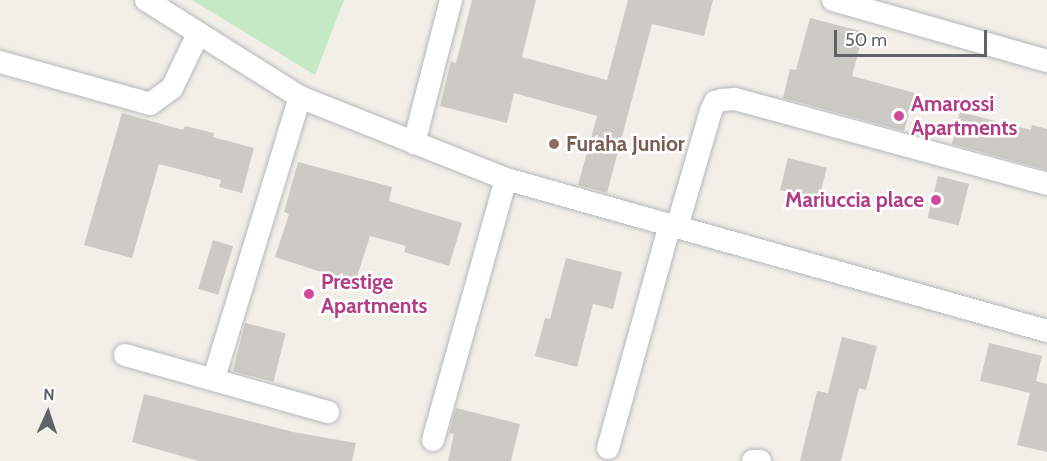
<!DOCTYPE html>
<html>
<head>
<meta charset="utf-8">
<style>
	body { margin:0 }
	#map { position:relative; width:1047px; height:461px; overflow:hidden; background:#f1efe8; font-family:Cabin,sans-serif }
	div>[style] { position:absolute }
	.green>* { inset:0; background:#c5e8c5 }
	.building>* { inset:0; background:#cccac5; transform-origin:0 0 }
	.roads { filter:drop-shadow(0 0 2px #b5b8bc) drop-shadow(0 0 2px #b5b8bc) }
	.street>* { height:22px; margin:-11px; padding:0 11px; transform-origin:11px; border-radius:11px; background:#fff }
	.dots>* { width:16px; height:16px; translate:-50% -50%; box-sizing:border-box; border:3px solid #fff; border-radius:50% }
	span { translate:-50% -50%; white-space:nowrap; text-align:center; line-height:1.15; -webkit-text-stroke:5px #fff; paint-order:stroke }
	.hotel-label { font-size:21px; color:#b23c85; font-weight:700 }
	.left { translate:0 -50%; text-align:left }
	.right { translate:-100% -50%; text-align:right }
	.education-label { font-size:21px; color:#785e54; font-weight:700 }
	.north { position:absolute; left:18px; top:383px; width:60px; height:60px; -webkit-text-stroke:4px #fff; paint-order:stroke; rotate:3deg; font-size:16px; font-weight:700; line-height:24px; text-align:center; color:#5f6368 }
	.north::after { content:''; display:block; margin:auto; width:21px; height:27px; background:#5f6368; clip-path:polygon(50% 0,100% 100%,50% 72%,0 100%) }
	.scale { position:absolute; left:834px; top:30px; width:153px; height:27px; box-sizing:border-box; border:3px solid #5f6368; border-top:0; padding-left:8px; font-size:18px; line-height:21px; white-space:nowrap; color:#5f6368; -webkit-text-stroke:4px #fff; paint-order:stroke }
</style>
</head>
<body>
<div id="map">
	<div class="green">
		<i style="clip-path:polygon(192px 0,344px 0,315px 75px)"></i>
	</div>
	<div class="building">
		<i style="clip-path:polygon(472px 0,536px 0,522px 57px,607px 80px,628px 0,713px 0,704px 36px,652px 24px,607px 193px,578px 185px,597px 116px,514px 93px,507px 123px,440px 106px,451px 61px,456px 63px)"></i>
		<i style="clip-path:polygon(810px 18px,864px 32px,852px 76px,915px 93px,904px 131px,783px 98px,790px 69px,796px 70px)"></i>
		<i style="clip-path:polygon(960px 112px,1031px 130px,1032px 125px,1047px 129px,1047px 170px,952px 144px)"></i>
		<i style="clip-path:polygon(122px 113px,183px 130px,185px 126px,214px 133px,213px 137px,254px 148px,242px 193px,219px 187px,221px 180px,159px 164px,132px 258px,84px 245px)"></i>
		<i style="left:788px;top:158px;width:40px;height:33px;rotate:14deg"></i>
		<i style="clip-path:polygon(298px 162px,392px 187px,389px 201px,462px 223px,449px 266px,404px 252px,406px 246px,370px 236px,355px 283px,275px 257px,289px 214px,284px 212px)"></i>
		<i style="left:938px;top:176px;width:32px;height:43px;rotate:14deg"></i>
		<i style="left:213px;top:240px;width:21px;height:51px;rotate:17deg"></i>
		<i style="clip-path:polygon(566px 258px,622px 272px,613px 309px,593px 304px,577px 367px,535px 356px,545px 318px,550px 319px)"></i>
		<i style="left:245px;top:323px;width:42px;height:50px;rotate:14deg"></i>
		<i style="clip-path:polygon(842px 337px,877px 346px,866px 390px,859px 388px,841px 461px,800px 461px,817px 391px,828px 393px)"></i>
		<i style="clip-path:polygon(989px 343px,1042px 356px,1036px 381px,1047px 384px,1047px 452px,1017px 445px,1030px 393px,980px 381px)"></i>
		<i style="clip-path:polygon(144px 394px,293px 432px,356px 443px,352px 461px,199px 461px,132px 442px)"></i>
		<i style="clip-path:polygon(456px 408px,520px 424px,511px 461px,448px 461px,454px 434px,449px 433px)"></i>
	</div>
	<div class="roads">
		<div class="street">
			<i style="left:146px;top:0;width:182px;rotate:32.2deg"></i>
			<i style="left:300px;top:97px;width:222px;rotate:21.7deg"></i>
			<i style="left:506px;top:179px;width:562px;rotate:15.69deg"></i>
			<i style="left:833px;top:0;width:223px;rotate:15.9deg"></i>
			<i style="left:0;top:62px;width:156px;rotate:15.6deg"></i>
			<i style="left:150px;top:104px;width:27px;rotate:-36deg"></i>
			<i style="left:172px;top:88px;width:60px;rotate:-64.3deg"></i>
			<i style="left:414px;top:143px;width:148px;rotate:-75.5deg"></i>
			<i style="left:677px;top:227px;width:121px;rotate:-73.7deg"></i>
			<i style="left:711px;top:111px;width:10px;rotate:-66deg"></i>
			<i style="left:715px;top:102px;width:7px;rotate:-16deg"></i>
			<i style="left:722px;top:100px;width:13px;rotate:-4deg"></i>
			<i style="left:735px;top:99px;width:323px;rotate:15.2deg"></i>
			<i style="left:125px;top:355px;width:211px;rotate:15.7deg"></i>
			<i style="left:214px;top:378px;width:294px;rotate:-73deg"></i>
			<i style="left:433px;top:440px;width:271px;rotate:-74.4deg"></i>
			<i style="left:608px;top:448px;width:231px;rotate:-74.5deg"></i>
			<i style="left:753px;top:461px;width:7px"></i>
		</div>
	</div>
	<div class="dots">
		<i style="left:899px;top:116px;background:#d1479c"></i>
		<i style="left:554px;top:144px;background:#8d6e63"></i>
		<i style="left:936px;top:200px;background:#d1479c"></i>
		<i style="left:309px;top:294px;background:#d1479c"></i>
	</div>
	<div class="hotel-label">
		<span class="left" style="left:911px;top:116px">Amarossi<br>Apartments</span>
		<span class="right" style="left:924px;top:200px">Mariuccia place</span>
		<span class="left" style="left:321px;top:294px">Prestige<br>Apartments</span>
	</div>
	<div class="education-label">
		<span class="left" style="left:566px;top:144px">Furaha Junior</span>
	</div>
	<div class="north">N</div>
	<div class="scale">50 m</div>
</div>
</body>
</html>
